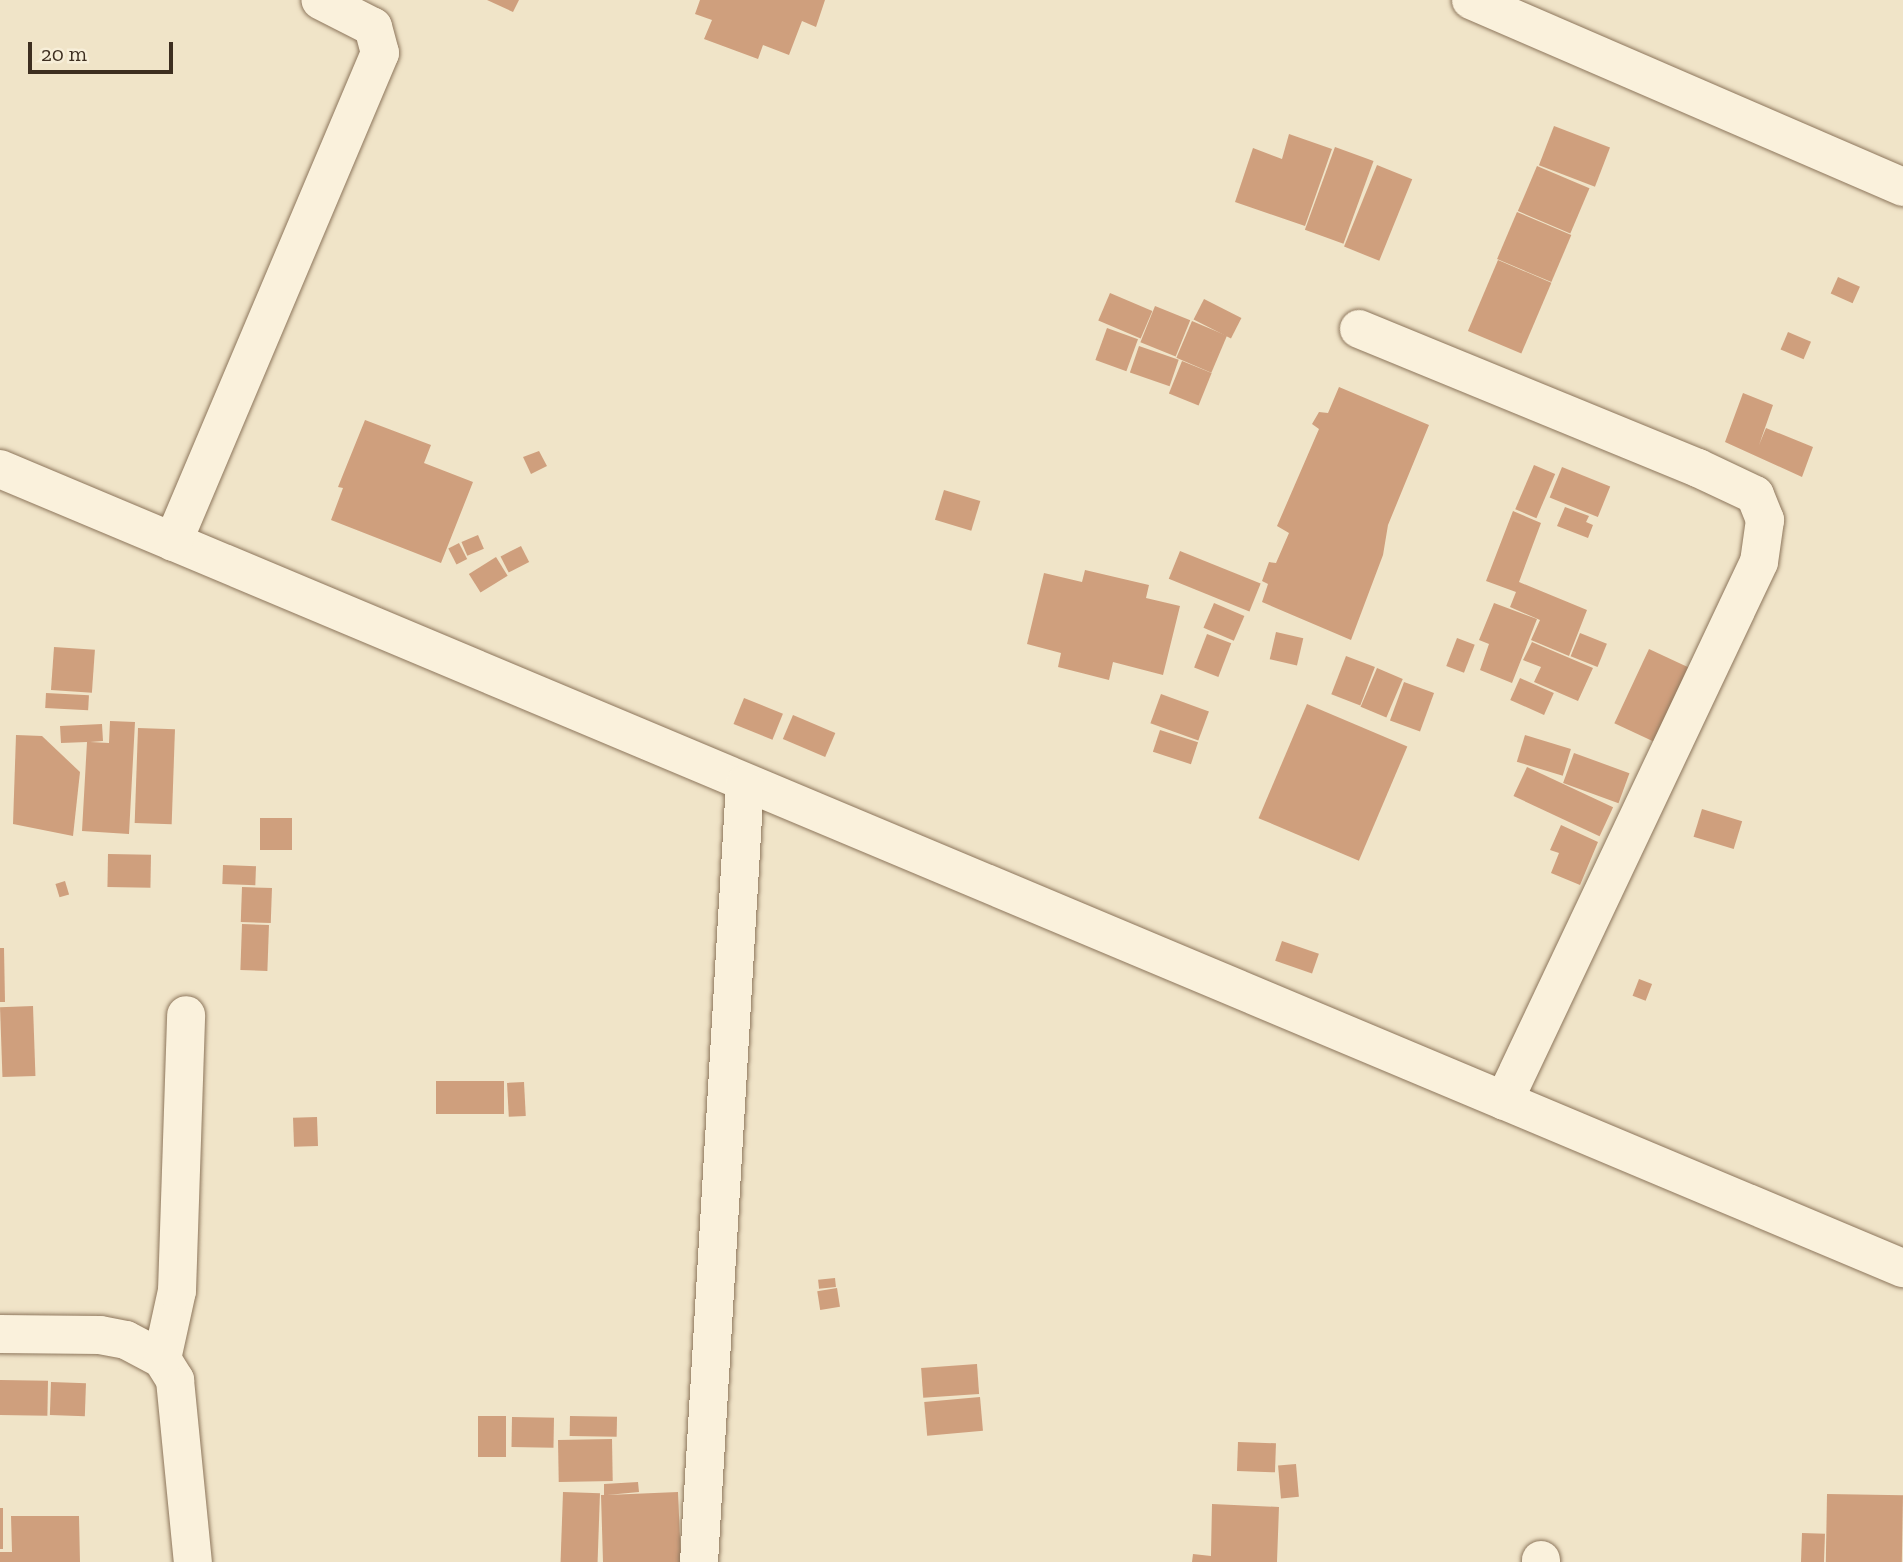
<!DOCTYPE html>
<html>
<head>
<meta charset="utf-8">
<style>
	body { margin:0 }
	#map { position:relative; width:1903px; height:1562px; overflow:hidden; background:#f0e4c8; font-family:"Zilla Slab",serif }
	div>[style] { position:absolute }
	.building>* { inset:0; background:#cf9f7d; transform-origin:0 0 }
	.roads { filter:drop-shadow(0 0 2px #8d765c) drop-shadow(0 0 2px #8d765c) }
	.minor>* { height:38px; margin:-19px; padding:0 19px; transform-origin:19px; border-radius:19px; background:#faf1dc }
	span { translate:-50% -50%; white-space:nowrap; text-align:center; line-height:1.15; -webkit-text-stroke:5px #f7eed8; paint-order:stroke }
	.scale { position:absolute; left:28px; top:42px; width:145px; height:32px; box-sizing:border-box; border:4px solid #3d2e20; border-top:0; padding-left:9px; font-size:21px; line-height:24px; white-space:nowrap; color:#3d2e20; -webkit-text-stroke:5px #f7eed8; paint-order:stroke }
</style>
</head>
<body>
<div id="map">
	<div class="building">
		<i style="clip-path:polygon(487px 0,519px 0,513px 12px)"></i>
		<i style="clip-path:polygon(700px 0,825px 0,816px 27px,802px 21px,789px 55px,763px 45px,758px 59px,704px 39px,712px 20px,695px 14px)"></i>
		<i style="left:1554px;top:126px;width:60px;height:42px;rotate:21deg"></i>
		<i style="clip-path:polygon(1289px 134px,1332px 149px,1305px 226px,1235px 202px,1253px 148px,1282px 159px)"></i>
		<i style="left:1335px;top:147px;width:41px;height:88px;rotate:20deg"></i>
		<i style="left:1377px;top:165px;width:38px;height:88px;rotate:22deg"></i>
		<i style="left:1537px;top:166px;width:57px;height:49px;rotate:23deg"></i>
		<i style="left:1517px;top:212px;width:59px;height:51px;rotate:23deg"></i>
		<i style="left:1498px;top:260px;width:58px;height:77px;rotate:23deg"></i>
		<i style="left:1838px;top:277px;width:24px;height:18px;rotate:24deg"></i>
		<i style="left:1110px;top:293px;width:46px;height:30px;rotate:23deg"></i>
		<i style="left:1204px;top:299px;width:42px;height:23px;rotate:27deg"></i>
		<i style="left:1155px;top:306px;width:38px;height:39px;rotate:22deg"></i>
		<i style="left:1192px;top:321px;width:38px;height:40px;rotate:23deg"></i>
		<i style="left:1107px;top:328px;width:33px;height:34px;rotate:20deg"></i>
		<i style="left:1788px;top:332px;width:25px;height:19px;rotate:23deg"></i>
		<i style="left:1139px;top:346px;width:42px;height:28px;rotate:19deg"></i>
		<i style="left:1182px;top:361px;width:32px;height:35px;rotate:22deg"></i>
		<i style="clip-path:polygon(1339px 387px,1429px 425px,1388px 525px,1383px 555px,1351px 640px,1262px 602px,1268px 584px,1262px 581px,1269px 562px,1276px 563px,1289px 533px,1277px 526px,1319px 429px,1312px 424px,1319px 412px,1328px 413px)"></i>
		<i style="clip-path:polygon(1743px 393px,1773px 405px,1759px 445px,1766px 428px,1813px 447px,1802px 477px,1725px 442px)"></i>
		<i style="clip-path:polygon(365px 420px,431px 445px,424px 463px,473px 482px,441px 563px,331px 520px,343px 488px,338px 487px)"></i>
		<i style="clip-path:polygon(539px 451px,547px 466px,531px 474px,523px 457px)"></i>
		<i style="left:1534px;top:465px;width:23px;height:48px;rotate:23deg"></i>
		<i style="left:1562px;top:467px;width:52px;height:33px;rotate:22deg"></i>
		<i style="left:944px;top:490px;width:38px;height:31px;rotate:17deg"></i>
		<i style="clip-path:polygon(1565px 507px,1589px 516px,1586px 522px,1593px 525px,1588px 538px,1557px 526px)"></i>
		<i style="clip-path:polygon(1513px 511px,1541px 523px,1519px 582px,1587px 610px,1569px 656px,1531px 640px,1540px 620px,1510px 607px,1516px 592px,1486px 581px)"></i>
		<i style="left:478px;top:535px;width:15px;height:18px;rotate:67deg"></i>
		<i style="left:459px;top:543px;width:18px;height:12px;rotate:63deg"></i>
		<i style="left:521px;top:546px;width:18px;height:23px;rotate:63deg"></i>
		<i style="left:1180px;top:551px;width:87px;height:30px;rotate:22deg"></i>
		<i style="left:496px;top:557px;width:22px;height:32px;rotate:58deg"></i>
		<i style="clip-path:polygon(1085px 570px,1149px 585px,1146px 598px,1180px 606px,1163px 675px,1113px 662px,1109px 680px,1058px 667px,1061px 653px,1027px 644px,1044px 573px,1082px 582px)"></i>
		<i style="left:1214px;top:603px;width:33px;height:27px;rotate:23deg"></i>
		<i style="clip-path:polygon(1494px 603px,1537px 619px,1512px 683px,1480px 670px,1489px 644px,1479px 640px)"></i>
		<i style="left:1276px;top:632px;width:28px;height:28px;rotate:13deg"></i>
		<i style="left:1580px;top:633px;width:29px;height:25px;rotate:22deg"></i>
		<i style="left:1207px;top:634px;width:26px;height:36px;rotate:21deg"></i>
		<i style="left:1457px;top:638px;width:19px;height:30px;rotate:21deg"></i>
		<i style="clip-path:polygon(1532px 642px,1593px 668px,1578px 701px,1534px 682px,1541px 667px,1523px 660px)"></i>
		<i style="left:54px;top:647px;width:41px;height:43px;rotate:4deg"></i>
		<i style="left:1649px;top:649px;width:45px;height:82px;rotate:25deg"></i>
		<i style="left:1346px;top:656px;width:31px;height:41px;rotate:21deg"></i>
		<i style="left:1377px;top:668px;width:28px;height:42px;rotate:23deg"></i>
		<i style="left:1520px;top:678px;width:37px;height:24px;rotate:24deg"></i>
		<i style="left:1404px;top:682px;width:32px;height:41px;rotate:20deg"></i>
		<i style="left:46px;top:693px;width:43px;height:15px;rotate:3deg"></i>
		<i style="left:1161px;top:694px;width:51px;height:31px;rotate:20deg"></i>
		<i style="left:744px;top:698px;width:42px;height:28px;rotate:22deg"></i>
		<i style="left:1307px;top:704px;width:109px;height:124px;rotate:23deg"></i>
		<i style="left:793px;top:715px;width:46px;height:26px;rotate:23deg"></i>
		<i style="clip-path:polygon(110px 721px,135px 722px,129px 834px,82px 831px,87px 742px,61px 743px,60px 726px,102px 724px,103px 741px,90px 742px,109px 743px)"></i>
		<i style="left:138px;top:728px;width:37px;height:95px;rotate:2deg"></i>
		<i style="left:1160px;top:730px;width:40px;height:23px;rotate:18deg"></i>
		<i style="clip-path:polygon(16px 735px,42px 736px,80px 772px,73px 836px,13px 824px)"></i>
		<i style="left:1525px;top:735px;width:48px;height:28px;rotate:17deg"></i>
		<i style="left:1574px;top:753px;width:59px;height:32px;rotate:20deg"></i>
		<i style="left:1527px;top:767px;width:95px;height:32px;rotate:25deg"></i>
		<i style="left:1702px;top:809px;width:42px;height:29px;rotate:17deg"></i>
		<i style="left:260px;top:818px;width:32px;height:32px"></i>
		<i style="clip-path:polygon(1561px 825px,1598px 842px,1580px 885px,1551px 873px,1559px 853px,1550px 850px)"></i>
		<i style="left:108px;top:854px;width:43px;height:33px;rotate:1deg"></i>
		<i style="left:223px;top:865px;width:33px;height:19px;rotate:2deg"></i>
		<i style="left:65px;top:881px;width:14px;height:10px;rotate:73deg"></i>
		<i style="left:242px;top:887px;width:30px;height:35px;rotate:2deg"></i>
		<i style="left:242px;top:924px;width:27px;height:46px;rotate:2deg"></i>
		<i style="left:1282px;top:941px;width:39px;height:21px;rotate:19deg"></i>
		<i style="clip-path:polygon(0 948px,4px 948px,5px 1002px,0 1002px)"></i>
		<i style="left:1639px;top:979px;width:14px;height:18px;rotate:21deg"></i>
		<i style="left:33px;top:1006px;width:70px;height:33px;rotate:88deg"></i>
		<i style="left:504px;top:1081px;width:33px;height:68px;rotate:90deg"></i>
		<i style="left:524px;top:1082px;width:34px;height:17px;rotate:87deg"></i>
		<i style="left:317px;top:1117px;width:29px;height:24px;rotate:88deg"></i>
		<i style="left:835px;top:1278px;width:9px;height:17px;rotate:84deg"></i>
		<i style="left:837px;top:1288px;width:19px;height:20px;rotate:81deg"></i>
		<i style="left:977px;top:1364px;width:30px;height:56px;rotate:86deg"></i>
		<i style="left:0;top:1380px;width:48px;height:35px;rotate:1deg"></i>
		<i style="left:51px;top:1382px;width:35px;height:33px;rotate:2deg"></i>
		<i style="left:980px;top:1397px;width:34px;height:56px;rotate:85deg"></i>
		<i style="left:478px;top:1416px;width:28px;height:41px"></i>
		<i style="left:570px;top:1416px;width:47px;height:20px;rotate:1deg"></i>
		<i style="left:512px;top:1417px;width:42px;height:30px;rotate:1deg"></i>
		<i style="left:612px;top:1439px;width:42px;height:54px;rotate:89deg"></i>
		<i style="left:1238px;top:1442px;width:38px;height:29px;rotate:2deg"></i>
		<i style="left:1296px;top:1464px;width:33px;height:18px;rotate:85deg"></i>
		<i style="clip-path:polygon(638px 1482px,639px 1492px,607px 1495px,678px 1492px,681px 1562px,603px 1562px,601px 1495px,604px 1495px,604px 1484px)"></i>
		<i style="left:563px;top:1492px;width:37px;height:70px;rotate:2deg"></i>
		<i style="left:1827px;top:1494px;width:76px;height:68px;rotate:1deg"></i>
		<i style="clip-path:polygon(1212px 1504px,1279px 1507px,1277px 1562px,1192px 1562px,1193px 1554px,1211px 1556px)"></i>
		<i style="left:0;top:1508px;width:3px;height:41px"></i>
		<i style="clip-path:polygon(11px 1516px,79px 1516px,80px 1562px,0 1562px,0 1552px,12px 1552px)"></i>
		<i style="left:1802px;top:1533px;width:23px;height:29px;rotate:2deg"></i>
	</div>
	<div class="roads">
		<div class="minor">
			<i style="left:1471px;top:0;width:471px;rotate:23.4deg"></i>
			<i style="left:1359px;top:329px;width:366px;rotate:22.3deg"></i>
			<i style="left:1698px;top:468px;width:63px;rotate:25.3deg"></i>
			<i style="left:1755px;top:495px;width:27px;rotate:68deg"></i>
			<i style="left:1765px;top:520px;width:42px;rotate:98.1deg"></i>
			<i style="left:1759px;top:562px;width:596px;rotate:115.32deg"></i>
			<i style="left:0;top:469px;width:2064px;rotate:22.78deg"></i>
			<i style="left:173px;top:542px;width:531px;rotate:-67.06deg"></i>
			<i style="left:380px;top:53px;width:27px;rotate:-105deg"></i>
			<i style="left:373px;top:27px;width:59px;rotate:-153deg"></i>
			<i style="left:0;top:1334px;width:100px;rotate:0.6deg"></i>
			<i style="left:100px;top:1335px;width:26px;rotate:11deg"></i>
			<i style="left:126px;top:1340px;width:41px;rotate:27.8deg"></i>
			<i style="left:162px;top:1359px;width:25px;rotate:58deg"></i>
			<i style="left:175px;top:1380px;width:183px;rotate:84.4deg"></i>
			<i style="left:162px;top:1359px;width:70px;rotate:-77.6deg"></i>
			<i style="left:177px;top:1291px;width:276px;rotate:-88.1deg"></i>
			<i style="left:699px;top:1562px;width:779px;rotate:-86.62deg"></i>
			<i style="left:1541px;top:1562px;width:2px;rotate:-90deg"></i>
		</div>
	</div>
	<div class="scale">20 m</div>
</div>
</body>
</html>
